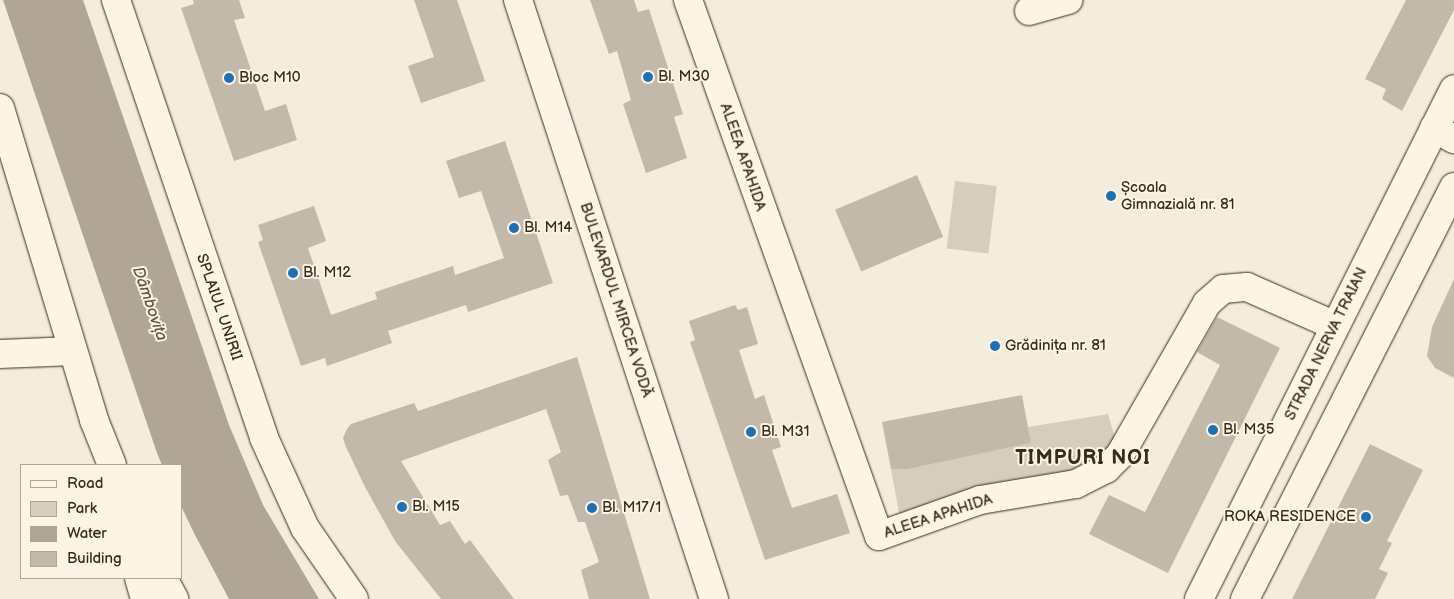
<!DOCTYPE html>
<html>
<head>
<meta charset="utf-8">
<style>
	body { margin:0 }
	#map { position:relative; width:1454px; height:599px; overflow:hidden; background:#f4eddd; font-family:"Balsamiq Sans",sans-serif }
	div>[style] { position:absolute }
	.green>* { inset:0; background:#d6cdbd; transform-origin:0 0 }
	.water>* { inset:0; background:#b0a596 }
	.building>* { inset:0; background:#c3b9aa; transform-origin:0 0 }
	.roads { filter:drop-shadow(0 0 1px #3b2a1e) drop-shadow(0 0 1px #3b2a1e) }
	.street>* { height:28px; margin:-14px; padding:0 14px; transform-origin:14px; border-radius:14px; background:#fcf5e5 }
	.secondary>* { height:28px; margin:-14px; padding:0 14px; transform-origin:14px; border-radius:14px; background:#fcf5e5 }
	.dots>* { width:14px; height:14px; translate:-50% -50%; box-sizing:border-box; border:2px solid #fcf5e5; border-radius:50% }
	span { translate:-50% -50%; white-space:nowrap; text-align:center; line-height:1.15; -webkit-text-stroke:4px #fcf5e5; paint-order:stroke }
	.poi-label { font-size:15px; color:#3b2a1e }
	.left { translate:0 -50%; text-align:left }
	.right { translate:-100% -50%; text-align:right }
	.street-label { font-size:15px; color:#3b2a1e }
	.water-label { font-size:16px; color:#645548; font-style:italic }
	.district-label { font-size:20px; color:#3b2a1e; font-weight:700; letter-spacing:1px }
	.legend { position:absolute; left:20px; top:464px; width:162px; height:115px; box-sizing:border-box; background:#fcf5e5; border:1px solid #afa495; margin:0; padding:6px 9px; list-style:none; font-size:15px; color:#3b2a1e }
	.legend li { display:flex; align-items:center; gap:10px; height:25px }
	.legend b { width:25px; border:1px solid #afa495 }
</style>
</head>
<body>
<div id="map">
	<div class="green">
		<i style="left:955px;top:181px;width:42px;height:68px;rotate:7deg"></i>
		<i style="clip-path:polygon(1108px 414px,1120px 455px,902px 529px,891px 469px,909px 469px,1031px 443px,1028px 427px)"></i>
	</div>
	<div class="water">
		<i style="clip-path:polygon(3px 0,83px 0,229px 425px,263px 505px,319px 599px,229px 599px,195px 535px,181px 506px,181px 465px,162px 465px,157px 453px)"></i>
	</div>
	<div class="building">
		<i style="clip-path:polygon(193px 0,239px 0,245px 18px,234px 20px,265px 111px,286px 104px,297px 140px,234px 161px,181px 8px,194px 4px)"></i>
		<i style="clip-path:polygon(414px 0,457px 0,485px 81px,421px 103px,408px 66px,434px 57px)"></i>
		<i style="clip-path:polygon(590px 0,634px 0,638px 12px,649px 9px,683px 114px,674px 117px,687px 158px,646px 173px,623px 104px,631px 100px,617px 51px,609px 54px)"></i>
		<i style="clip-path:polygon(1406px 0,1454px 0,1454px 10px,1402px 111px,1382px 99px,1386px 89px,1365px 79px)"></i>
		<i style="clip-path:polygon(505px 141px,553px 283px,468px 312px,466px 305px,388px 331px,392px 343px,327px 366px,325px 358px,301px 366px,258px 242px,263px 240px,258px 225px,314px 206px,326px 241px,308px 248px,331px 315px,377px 299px,375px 292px,453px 266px,455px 275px,504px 258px,481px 191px,459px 198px,446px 161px)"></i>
		<i style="left:917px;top:175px;width:67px;height:89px;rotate:67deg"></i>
		<i style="clip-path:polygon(1454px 279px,1454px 378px,1435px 368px,1427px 356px,1432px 327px)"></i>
		<i style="clip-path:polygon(735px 305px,738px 310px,747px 307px,758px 344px,739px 350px,755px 399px,764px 395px,781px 447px,772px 450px,792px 508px,837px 494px,850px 533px,765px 560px,690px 342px,695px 340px,689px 321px)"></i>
		<i style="clip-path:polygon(1217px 317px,1280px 348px,1168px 573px,1089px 534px,1109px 495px,1145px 512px,1220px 365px,1197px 352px)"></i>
		<i style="clip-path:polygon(577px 357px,650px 599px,589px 599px,581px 570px,599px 562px,585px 522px,578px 522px,568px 495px,560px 496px,548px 460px,561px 452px,546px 409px,401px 461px,440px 525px,450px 521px,465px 544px,470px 540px,514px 599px,441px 599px,395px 541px,365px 487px,346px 447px,343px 438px,347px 429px,351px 424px,414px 403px,418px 411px)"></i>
		<i style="clip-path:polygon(1022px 395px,1031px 443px,909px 469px,891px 469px,882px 422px)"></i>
		<i style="clip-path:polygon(1370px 444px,1423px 470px,1387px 541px,1392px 543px,1379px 569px,1388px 573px,1375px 599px,1292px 599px)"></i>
	</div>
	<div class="roads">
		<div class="street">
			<i style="left:688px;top:0;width:569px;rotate:70.39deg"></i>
			<i style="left:879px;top:536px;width:107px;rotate:-19.6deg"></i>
			<i style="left:980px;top:500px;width:97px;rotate:-9.5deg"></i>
			<i style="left:1076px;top:484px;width:34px;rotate:-27deg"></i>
			<i style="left:1106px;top:469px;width:20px;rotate:-45deg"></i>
			<i style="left:1120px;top:455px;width:175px;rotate:-60.2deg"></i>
			<i style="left:1207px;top:303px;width:21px;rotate:-41deg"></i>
			<i style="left:1223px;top:289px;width:24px;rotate:-5deg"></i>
			<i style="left:1247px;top:287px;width:94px;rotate:23.8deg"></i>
			<i style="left:1029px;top:11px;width:41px;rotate:-15.8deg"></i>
			<i style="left:1434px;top:128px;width:23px;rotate:29deg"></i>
			<i style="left:0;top:354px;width:72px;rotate:-2.4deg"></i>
			<i style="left:139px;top:578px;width:22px;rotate:74deg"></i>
		</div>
		<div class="secondary">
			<i style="left:116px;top:0;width:462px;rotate:71.3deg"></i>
			<i style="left:264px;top:438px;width:99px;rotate:65.5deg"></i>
			<i style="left:305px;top:528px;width:86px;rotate:55.4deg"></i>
			<i style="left:518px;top:0;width:630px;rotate:71.88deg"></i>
			<i style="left:0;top:108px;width:326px;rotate:73.2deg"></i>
			<i style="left:94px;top:420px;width:48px;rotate:68.2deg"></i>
			<i style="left:163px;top:578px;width:24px;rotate:62deg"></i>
			<i style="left:1199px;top:599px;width:570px;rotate:-63.43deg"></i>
			<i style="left:1245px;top:599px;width:462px;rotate:-63.1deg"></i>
		</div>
	</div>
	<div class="dots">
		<i style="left:648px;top:77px;background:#1f6fb2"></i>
		<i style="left:229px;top:78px;background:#1f6fb2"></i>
		<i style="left:1111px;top:196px;background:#1f6fb2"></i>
		<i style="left:514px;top:228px;background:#1f6fb2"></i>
		<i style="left:293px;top:273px;background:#1f6fb2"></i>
		<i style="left:995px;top:346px;background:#1f6fb2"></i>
		<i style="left:1213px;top:430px;background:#1f6fb2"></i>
		<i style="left:751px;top:432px;background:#1f6fb2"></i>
		<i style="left:402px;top:507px;background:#1f6fb2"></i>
		<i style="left:592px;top:508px;background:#1f6fb2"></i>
		<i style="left:1366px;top:517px;background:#1f6fb2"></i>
	</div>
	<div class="poi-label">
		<span class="left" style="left:658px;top:77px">Bl. M30</span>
		<span class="left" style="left:239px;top:78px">Bloc M10</span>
		<span class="left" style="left:1121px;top:196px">Școala<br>Gimnazială nr. 81</span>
		<span class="left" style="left:524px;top:228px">Bl. M14</span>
		<span class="left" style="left:303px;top:273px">Bl. M12</span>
		<span class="left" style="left:1005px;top:346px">Grădinița nr. 81</span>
		<span class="left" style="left:1223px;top:430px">Bl. M35</span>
		<span class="left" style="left:761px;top:432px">Bl. M31</span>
		<span class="left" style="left:412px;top:507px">Bl. M15</span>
		<span class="left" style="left:602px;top:508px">Bl. M17/1</span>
		<span class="right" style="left:1356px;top:517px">ROKA RESIDENCE</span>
	</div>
	<div class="street-label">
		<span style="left:743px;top:157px;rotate:71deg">ALEEA APAHIDA</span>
		<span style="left:616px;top:300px;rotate:72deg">BULEVARDUL MIRCEA VODĂ</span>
		<span style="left:219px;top:307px;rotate:71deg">SPLAIUL UNIRII</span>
		<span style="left:1326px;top:344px;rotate:-64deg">STRADA NERVA TRAIAN</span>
		<span style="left:938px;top:516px;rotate:-18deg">ALEEA APAHIDA</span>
	</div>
	<div class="water-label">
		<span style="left:149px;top:304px;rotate:71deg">Dâmbovița</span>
	</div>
	<div class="district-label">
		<span style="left:1083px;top:458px">TIMPURI NOI</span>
	</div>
	<ul class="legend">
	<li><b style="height:6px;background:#fcf5e5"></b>Road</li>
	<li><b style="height:14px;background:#d6cdbd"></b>Park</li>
	<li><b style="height:14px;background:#b0a596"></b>Water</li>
	<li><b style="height:14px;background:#c3b9aa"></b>Building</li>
	</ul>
</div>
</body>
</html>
